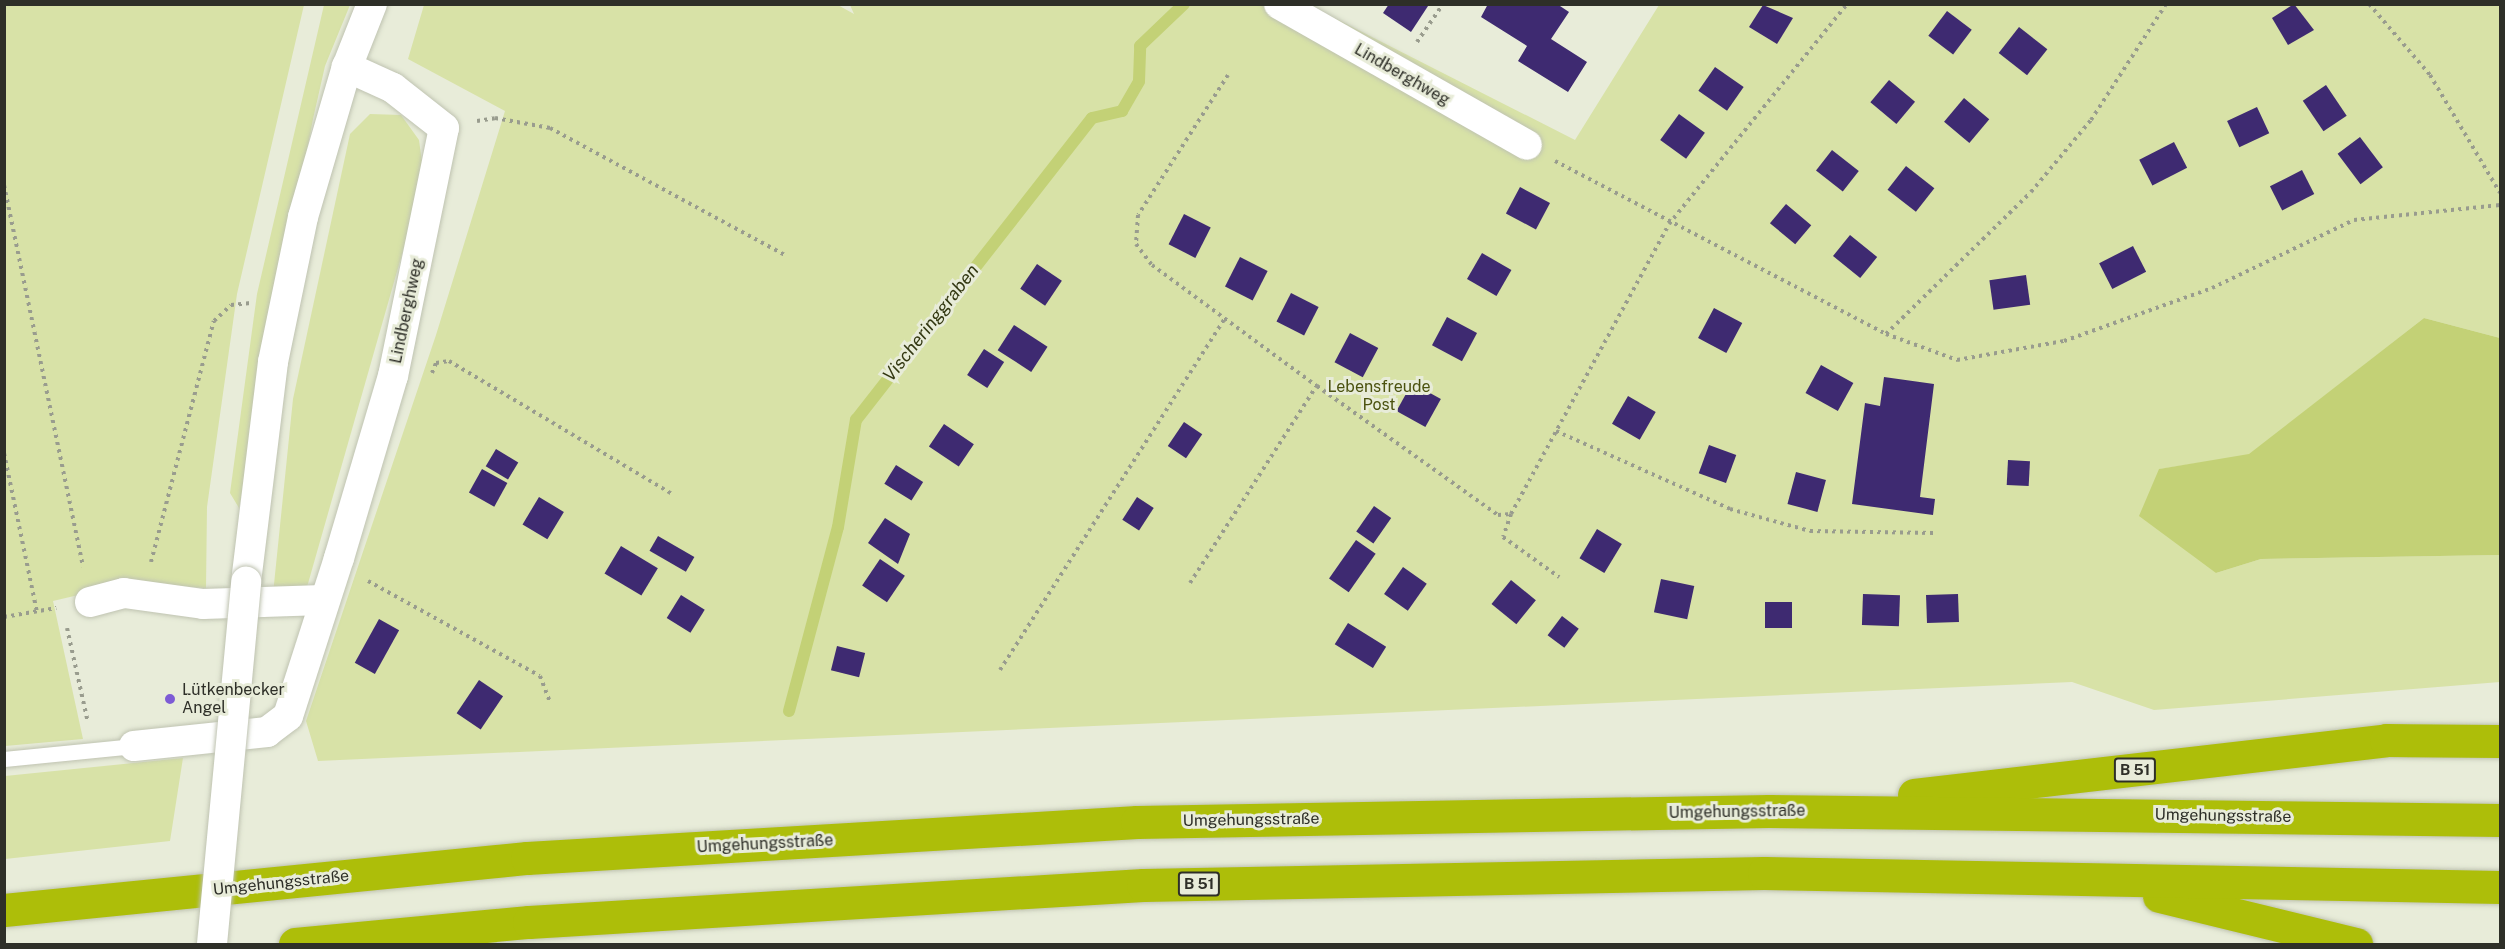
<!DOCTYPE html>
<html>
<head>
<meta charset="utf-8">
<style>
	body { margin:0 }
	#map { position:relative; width:2505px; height:949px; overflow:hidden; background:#e8ecd9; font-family:"Public Sans",sans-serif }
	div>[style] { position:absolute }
	.green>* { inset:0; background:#d8e2a7 }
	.water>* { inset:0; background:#c3d176 }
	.stream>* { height:12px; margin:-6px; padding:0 6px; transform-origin:6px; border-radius:6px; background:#c3d176 }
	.building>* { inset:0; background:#3e2a71; transform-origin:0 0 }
	.path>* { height:4px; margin-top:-2px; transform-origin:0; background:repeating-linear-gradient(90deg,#999c8e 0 3px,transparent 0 7.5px) }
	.roads { filter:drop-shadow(0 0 2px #bfc3b1) drop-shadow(0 0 2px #bfc3b1) }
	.lane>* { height:15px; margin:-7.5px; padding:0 7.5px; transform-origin:7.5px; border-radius:7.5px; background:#fff }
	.street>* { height:30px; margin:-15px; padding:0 15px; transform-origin:15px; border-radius:15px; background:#fff }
	.highway>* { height:33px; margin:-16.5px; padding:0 16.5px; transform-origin:16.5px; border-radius:16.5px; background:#adbe09 }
	.bridges { filter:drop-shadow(0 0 2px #bfc3b1) drop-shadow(0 0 2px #bfc3b1) }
	.street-bridge>* { height:30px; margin:-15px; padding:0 15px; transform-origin:15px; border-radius:15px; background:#fff }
	.dots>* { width:16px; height:16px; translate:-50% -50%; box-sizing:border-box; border:3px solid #e8ecd9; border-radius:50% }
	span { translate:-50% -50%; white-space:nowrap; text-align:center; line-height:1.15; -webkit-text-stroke:6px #e8ecd9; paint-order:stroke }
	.shield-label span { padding:2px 4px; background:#e8ecd9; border:2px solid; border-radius:4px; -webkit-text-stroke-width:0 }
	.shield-label { font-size:15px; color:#2e2f28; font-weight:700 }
	.street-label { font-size:16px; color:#2e2f28 }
	.park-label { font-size:16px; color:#4b520f }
	.poi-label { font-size:16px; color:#2e2f28 }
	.left { translate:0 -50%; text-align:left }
	.water-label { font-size:18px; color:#333812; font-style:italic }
	.frame { position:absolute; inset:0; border:6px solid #2e2f28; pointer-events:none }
</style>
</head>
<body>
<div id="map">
	<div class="green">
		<i style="clip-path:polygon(836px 4px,854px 14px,850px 5px,1309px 5px,1575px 140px,1659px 5px,2500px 5px,2500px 338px,2424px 318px,2249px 455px,2160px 469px,2216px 573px,2261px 559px,2500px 555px,2500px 682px,2154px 710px,2072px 682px,318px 761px,306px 721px,436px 335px,505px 111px,408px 59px,424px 5px)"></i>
		<i style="clip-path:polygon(4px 5px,304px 5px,237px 294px,207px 507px,206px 588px,129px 583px,53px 601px,83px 739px,5px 746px)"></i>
		<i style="clip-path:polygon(324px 5px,350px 5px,325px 66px,313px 119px,239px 508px,230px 493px,257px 294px)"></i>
		<i style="clip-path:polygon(370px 114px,401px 115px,419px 140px,424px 177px,307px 587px,273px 594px,293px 399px,350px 134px)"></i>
		<i style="clip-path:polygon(183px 758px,170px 841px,5px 859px,5px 776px)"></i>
	</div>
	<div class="water">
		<i style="clip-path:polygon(2424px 318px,2500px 338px,2500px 555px,2261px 559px,2216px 573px,2139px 516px,2159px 469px,2249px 454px)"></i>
	</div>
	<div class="stream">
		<i style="left:789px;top:711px;width:190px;rotate:-75.1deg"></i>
		<i style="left:838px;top:527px;width:109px;rotate:-80.5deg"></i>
		<i style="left:856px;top:420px;width:383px;rotate:-52deg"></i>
		<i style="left:1092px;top:118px;width:31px;rotate:-13deg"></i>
		<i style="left:1122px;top:111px;width:34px;rotate:-60deg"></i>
		<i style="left:1139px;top:81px;width:35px;rotate:-88deg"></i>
		<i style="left:1140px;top:46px;width:61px;rotate:-43.7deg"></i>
	</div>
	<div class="building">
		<i style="clip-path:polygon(1389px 4px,1425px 4px,1428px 6px,1411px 32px,1383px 13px)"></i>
		<i style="clip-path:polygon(1488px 4px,1557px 4px,1569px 12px,1551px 39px,1587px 62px,1568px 92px,1518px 61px,1527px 46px,1481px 17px)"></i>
		<i style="clip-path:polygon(2294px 4px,2314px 30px,2288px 45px,2272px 18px)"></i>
		<i style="clip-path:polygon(1763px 5px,1793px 18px,1777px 44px,1749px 27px)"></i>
		<i style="left:1947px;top:11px;width:31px;height:31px;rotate:37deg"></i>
		<i style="left:2019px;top:27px;width:36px;height:33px;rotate:38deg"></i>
		<i style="left:1715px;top:67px;width:35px;height:29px;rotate:35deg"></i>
		<i style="left:1889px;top:80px;width:34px;height:29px;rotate:40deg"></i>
		<i style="left:2326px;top:85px;width:37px;height:28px;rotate:56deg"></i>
		<i style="left:1964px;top:98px;width:33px;height:31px;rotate:40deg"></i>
		<i style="left:2257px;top:107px;width:29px;height:33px;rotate:65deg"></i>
		<i style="left:1679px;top:114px;width:32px;height:32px;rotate:36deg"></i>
		<i style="left:2360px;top:137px;width:38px;height:28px;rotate:53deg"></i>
		<i style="left:2174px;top:142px;width:29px;height:39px;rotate:63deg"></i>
		<i style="left:1832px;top:150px;width:34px;height:26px;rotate:38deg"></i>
		<i style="left:1906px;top:166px;width:36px;height:30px;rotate:38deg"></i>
		<i style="left:2302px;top:170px;width:27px;height:36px;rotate:63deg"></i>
		<i style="left:1520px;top:187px;width:34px;height:30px;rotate:28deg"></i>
		<i style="left:1786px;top:204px;width:33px;height:25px;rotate:40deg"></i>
		<i style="left:1184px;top:214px;width:30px;height:34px;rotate:27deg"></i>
		<i style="left:1850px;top:235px;width:35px;height:27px;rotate:39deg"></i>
		<i style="left:2133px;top:246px;width:29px;height:38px;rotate:63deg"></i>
		<i style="left:1482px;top:253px;width:34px;height:30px;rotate:30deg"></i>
		<i style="left:1240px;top:257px;width:31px;height:33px;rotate:27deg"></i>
		<i style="left:1037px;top:264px;width:30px;height:30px;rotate:34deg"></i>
		<i style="left:2026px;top:275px;width:30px;height:37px;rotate:82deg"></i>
		<i style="left:1291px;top:293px;width:31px;height:32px;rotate:27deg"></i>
		<i style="left:1714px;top:308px;width:32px;height:34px;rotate:28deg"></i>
		<i style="left:1447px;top:317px;width:34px;height:32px;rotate:28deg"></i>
		<i style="left:1014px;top:325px;width:40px;height:30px;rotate:33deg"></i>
		<i style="left:1350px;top:333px;width:32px;height:33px;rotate:28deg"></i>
		<i style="left:984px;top:349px;width:24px;height:31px;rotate:33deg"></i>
		<i style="left:1821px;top:365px;width:37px;height:32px;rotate:29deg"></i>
		<i style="clip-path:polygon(1884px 377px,1934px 384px,1920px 497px,1935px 499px,1933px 515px,1852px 504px,1865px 403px,1880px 406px)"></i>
		<i style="left:1412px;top:383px;width:33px;height:32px;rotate:29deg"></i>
		<i style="left:1628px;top:396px;width:32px;height:32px;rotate:30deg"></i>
		<i style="left:1184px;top:422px;width:22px;height:29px;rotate:34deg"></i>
		<i style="left:944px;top:424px;width:36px;height:27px;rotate:34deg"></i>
		<i style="left:1709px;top:445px;width:29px;height:30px;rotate:20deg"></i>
		<i style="left:496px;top:449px;width:26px;height:20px;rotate:31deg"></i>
		<i style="left:2008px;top:460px;width:22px;height:25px;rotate:3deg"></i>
		<i style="left:896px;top:465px;width:32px;height:22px;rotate:32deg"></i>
		<i style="left:482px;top:469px;width:29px;height:27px;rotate:29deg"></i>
		<i style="left:1796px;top:472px;width:31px;height:33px;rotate:15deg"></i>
		<i style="left:539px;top:497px;width:29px;height:32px;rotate:31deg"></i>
		<i style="left:1137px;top:497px;width:20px;height:27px;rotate:33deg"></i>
		<i style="left:1374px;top:506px;width:21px;height:31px;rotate:35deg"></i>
		<i style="clip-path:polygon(885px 518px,910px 534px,898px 564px,868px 543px)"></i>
		<i style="left:1597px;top:529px;width:29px;height:34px;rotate:31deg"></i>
		<i style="left:658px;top:536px;width:42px;height:17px;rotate:30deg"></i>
		<i style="left:1356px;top:540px;width:24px;height:47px;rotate:35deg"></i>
		<i style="left:621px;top:546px;width:43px;height:32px;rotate:31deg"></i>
		<i style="left:880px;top:559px;width:30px;height:32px;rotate:34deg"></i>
		<i style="left:1403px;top:567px;width:29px;height:33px;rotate:35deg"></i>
		<i style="left:1661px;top:579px;width:34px;height:34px;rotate:12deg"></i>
		<i style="left:1511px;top:580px;width:32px;height:31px;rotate:39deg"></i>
		<i style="left:1863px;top:594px;width:37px;height:31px;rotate:2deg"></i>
		<i style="left:1958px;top:594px;width:28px;height:32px;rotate:88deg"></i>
		<i style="left:681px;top:595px;width:28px;height:27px;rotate:32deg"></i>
		<i style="left:1765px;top:602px;width:27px;height:26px"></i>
		<i style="left:1562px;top:616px;width:21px;height:24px;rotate:37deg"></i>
		<i style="left:379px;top:619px;width:23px;height:50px;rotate:29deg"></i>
		<i style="left:1348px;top:623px;width:45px;height:25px;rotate:32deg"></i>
		<i style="left:837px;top:646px;width:29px;height:25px;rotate:14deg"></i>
		<i style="left:479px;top:680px;width:29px;height:40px;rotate:34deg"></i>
	</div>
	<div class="path">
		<i style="left:2369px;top:4px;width:94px;rotate:49.3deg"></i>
		<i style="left:2430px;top:75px;width:137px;rotate:59.3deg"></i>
		<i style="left:1417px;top:42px;width:46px;rotate:-55.6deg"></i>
		<i style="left:1228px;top:75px;width:166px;rotate:122.7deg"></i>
		<i style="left:1138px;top:215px;width:29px;rotate:94deg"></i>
		<i style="left:1136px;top:244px;width:26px;rotate:53deg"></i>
		<i style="left:1152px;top:265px;width:205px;rotate:36.3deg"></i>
		<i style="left:1317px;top:386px;width:222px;rotate:35.5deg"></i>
		<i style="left:1498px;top:515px;width:13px;rotate:-4deg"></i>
		<i style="left:1511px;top:514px;width:24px;rotate:109deg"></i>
		<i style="left:1503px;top:537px;width:69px;rotate:35.5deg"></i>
		<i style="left:477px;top:121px;width:18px;rotate:-9deg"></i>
		<i style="left:495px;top:118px;width:56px;rotate:10.3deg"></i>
		<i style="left:550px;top:128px;width:267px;rotate:28.4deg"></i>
		<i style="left:1555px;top:161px;width:373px;rotate:27.6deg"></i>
		<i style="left:1886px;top:334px;width:76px;rotate:20.1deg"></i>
		<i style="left:1957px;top:360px;width:109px;rotate:-10.1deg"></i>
		<i style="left:2064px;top:341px;width:157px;rotate:-19.7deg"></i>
		<i style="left:2212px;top:288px;width:157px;rotate:-25.6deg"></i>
		<i style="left:2354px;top:220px;width:147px;rotate:-5.9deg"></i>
		<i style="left:4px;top:185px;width:390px;rotate:78.3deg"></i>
		<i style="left:1886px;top:334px;width:203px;rotate:-44.4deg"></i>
		<i style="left:2031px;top:192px;width:94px;rotate:-50.2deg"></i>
		<i style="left:2091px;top:120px;width:138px;rotate:-57.1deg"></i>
		<i style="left:432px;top:373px;width:11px;rotate:-68deg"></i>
		<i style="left:436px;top:363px;width:13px;rotate:-9deg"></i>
		<i style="left:449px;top:361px;width:260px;rotate:30.8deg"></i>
		<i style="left:1556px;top:431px;width:191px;rotate:24.1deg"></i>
		<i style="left:1730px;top:509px;width:83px;rotate:15.4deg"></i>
		<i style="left:1810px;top:531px;width:124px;rotate:0.9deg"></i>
		<i style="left:4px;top:453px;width:162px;rotate:78.3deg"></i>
		<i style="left:1511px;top:514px;width:330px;rotate:-61.4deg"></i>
		<i style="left:1669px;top:224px;width:283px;rotate:-51deg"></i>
		<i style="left:151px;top:562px;width:249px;rotate:-75.4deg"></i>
		<i style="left:214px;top:321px;width:23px;rotate:-43deg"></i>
		<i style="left:231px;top:305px;width:20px;rotate:-6deg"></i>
		<i style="left:368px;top:581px;width:196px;rotate:28.9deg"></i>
		<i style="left:540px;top:676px;width:28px;rotate:69deg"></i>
		<i style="left:1190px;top:583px;width:233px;rotate:-57.3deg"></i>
		<i style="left:4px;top:617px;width:53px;rotate:-9.8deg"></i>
		<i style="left:67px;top:628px;width:97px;rotate:77.5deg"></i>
		<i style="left:1000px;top:670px;width:419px;rotate:-57.4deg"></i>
	</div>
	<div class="roads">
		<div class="lane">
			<i style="left:4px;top:759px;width:131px;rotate:-5.7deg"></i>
		</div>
		<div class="street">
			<i style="left:1279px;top:4px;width:285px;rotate:29.6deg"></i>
			<i style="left:246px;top:582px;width:222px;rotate:-83deg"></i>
			<i style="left:273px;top:362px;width:148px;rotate:-78.3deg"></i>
			<i style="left:303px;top:217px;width:156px;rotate:-73.7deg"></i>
			<i style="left:347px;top:67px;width:68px;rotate:-68.4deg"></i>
			<i style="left:90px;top:602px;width:35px;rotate:-15deg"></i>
			<i style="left:124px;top:593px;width:80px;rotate:7.9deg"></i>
			<i style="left:203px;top:604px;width:120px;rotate:-1.9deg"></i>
			<i style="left:134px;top:746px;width:134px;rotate:-6deg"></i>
			<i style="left:267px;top:732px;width:26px;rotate:-37deg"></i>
			<i style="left:288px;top:716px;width:166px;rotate:-72.1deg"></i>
			<i style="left:339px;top:558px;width:190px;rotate:-73.5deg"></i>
			<i style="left:393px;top:376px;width:253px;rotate:-78.4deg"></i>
			<i style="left:444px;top:128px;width:65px;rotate:-141.9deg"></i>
			<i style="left:393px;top:88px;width:51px;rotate:-155.5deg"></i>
		</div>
		<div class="highway">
			<i style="left:1914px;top:795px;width:475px;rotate:-6.6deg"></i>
			<i style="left:2386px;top:740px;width:114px;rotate:0.5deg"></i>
			<i style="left:2159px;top:896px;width:203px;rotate:13.7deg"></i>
			<i style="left:4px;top:910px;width:526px;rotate:-5.68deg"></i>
			<i style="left:527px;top:858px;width:611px;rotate:-3.38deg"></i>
			<i style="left:1137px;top:822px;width:632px;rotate:-1deg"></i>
			<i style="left:1769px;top:811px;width:731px;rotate:0.71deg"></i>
			<i style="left:295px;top:944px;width:235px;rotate:-5.4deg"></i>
			<i style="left:529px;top:922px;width:615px;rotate:-3.45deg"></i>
			<i style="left:1143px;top:885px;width:621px;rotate:-1.11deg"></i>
			<i style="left:1764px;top:873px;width:736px;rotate:1.09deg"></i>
		</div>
	</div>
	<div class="bridges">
		<div class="street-bridge">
			<i style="left:212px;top:944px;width:364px;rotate:-84.6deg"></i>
		</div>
	</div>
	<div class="dots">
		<i style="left:170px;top:699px;background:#7d5bd5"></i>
	</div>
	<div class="shield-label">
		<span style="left:2135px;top:770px">B 51</span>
		<span style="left:1199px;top:884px">B 51</span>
	</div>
	<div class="street-label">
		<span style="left:1402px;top:75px;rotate:30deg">Lindberghweg</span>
		<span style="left:407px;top:311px;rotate:-78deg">Lindberghweg</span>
		<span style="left:1737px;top:812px;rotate:-1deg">Umgehungsstraße</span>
		<span style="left:2223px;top:816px;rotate:1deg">Umgehungsstraße</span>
		<span style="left:1251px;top:820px;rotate:-1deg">Umgehungsstraße</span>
		<span style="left:765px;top:844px;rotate:-3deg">Umgehungsstraße</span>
		<span style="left:281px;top:883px;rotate:-6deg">Umgehungsstraße</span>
	</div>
	<div class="park-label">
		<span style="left:1379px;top:396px">Lebensfreude<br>Post</span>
	</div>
	<div class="poi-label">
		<span class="left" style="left:182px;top:699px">Lütkenbecker<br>Angel</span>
	</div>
	<div class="water-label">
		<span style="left:931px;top:323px;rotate:-52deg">Vischeringgraben</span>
	</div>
	<div class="frame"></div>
</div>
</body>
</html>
